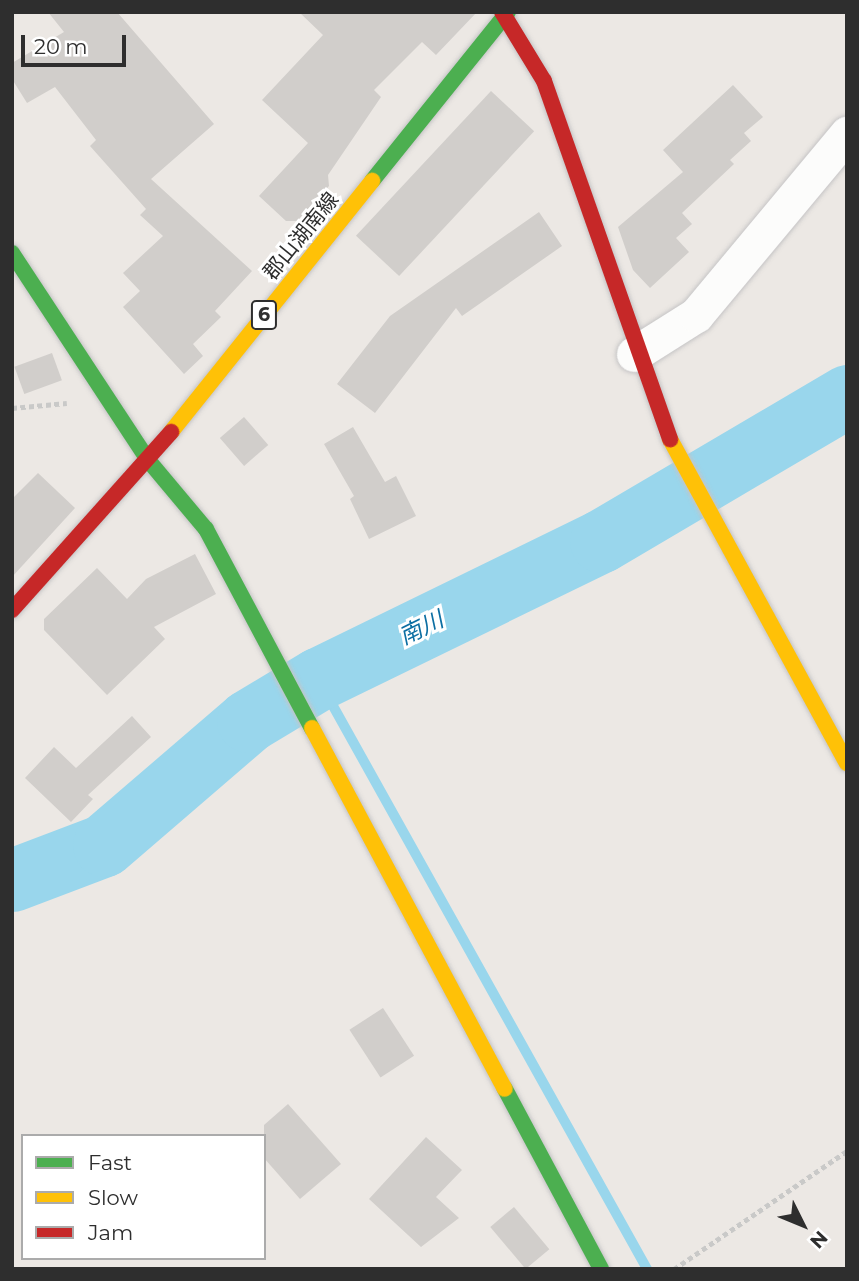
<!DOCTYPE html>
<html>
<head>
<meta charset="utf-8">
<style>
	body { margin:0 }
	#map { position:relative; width:859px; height:1281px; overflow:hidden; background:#ece8e4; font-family:Montserrat,"Noto Sans JP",sans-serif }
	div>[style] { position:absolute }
	.stream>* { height:10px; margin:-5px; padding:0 5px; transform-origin:5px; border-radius:5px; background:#99d6ec }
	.river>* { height:63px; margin:-31.5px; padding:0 31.5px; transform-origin:31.5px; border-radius:31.5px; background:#99d6ec }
	.building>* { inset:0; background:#d1cecb; transform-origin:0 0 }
	.path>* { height:4.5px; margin-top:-2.25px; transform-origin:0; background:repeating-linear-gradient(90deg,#c9c9c8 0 5px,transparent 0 8.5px) }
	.roads { filter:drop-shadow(0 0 2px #c5c4c5) drop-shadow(0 0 2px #c5c4c5) }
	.street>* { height:35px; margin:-17.5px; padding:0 17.5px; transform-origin:17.5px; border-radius:17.5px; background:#fcfcfb }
	.fast>* { height:16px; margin:-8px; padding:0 8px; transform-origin:8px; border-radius:8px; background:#4caf50 }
	.slow>* { height:16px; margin:-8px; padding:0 8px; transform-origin:8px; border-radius:8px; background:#ffc107 }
	.jam>* { height:16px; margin:-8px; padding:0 8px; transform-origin:8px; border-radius:8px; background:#c62828 }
	span { translate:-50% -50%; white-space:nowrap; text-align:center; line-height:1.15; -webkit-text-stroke:6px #fff; paint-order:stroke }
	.shield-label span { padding:2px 5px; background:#fff; border:2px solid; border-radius:5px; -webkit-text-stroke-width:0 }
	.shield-label { font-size:19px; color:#2e2e2e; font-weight:700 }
	.street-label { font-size:21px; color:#2e2e2e }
	.water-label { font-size:23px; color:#0d6fa3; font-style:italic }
	.frame { position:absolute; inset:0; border:14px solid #2e2e2e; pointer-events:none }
	.legend { position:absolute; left:21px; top:1134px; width:245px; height:126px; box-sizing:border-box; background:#fff; border:2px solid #ababab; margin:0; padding:9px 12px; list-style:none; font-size:21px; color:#2e2e2e }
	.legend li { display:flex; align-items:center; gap:14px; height:35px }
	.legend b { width:35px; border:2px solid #ababab }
	.north { position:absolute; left:768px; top:1190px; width:70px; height:70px; -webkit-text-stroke:5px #fff; paint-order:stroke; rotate:133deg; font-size:19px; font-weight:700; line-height:28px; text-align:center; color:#2e2e2e }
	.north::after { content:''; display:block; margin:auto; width:24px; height:32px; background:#2e2e2e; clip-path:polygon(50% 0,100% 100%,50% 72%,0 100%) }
	.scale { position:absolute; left:21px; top:35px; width:105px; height:32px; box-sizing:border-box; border:4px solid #2e2e2e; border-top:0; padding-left:9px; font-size:21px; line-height:24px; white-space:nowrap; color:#2e2e2e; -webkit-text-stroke:5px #fff; paint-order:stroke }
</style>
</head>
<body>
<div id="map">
	<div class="stream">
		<i style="left:318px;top:679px;width:676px;rotate:60.85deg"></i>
	</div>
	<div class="river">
		<i style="left:12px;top:880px;width:98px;rotate:-20.8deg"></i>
		<i style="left:104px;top:845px;width:190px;rotate:-40.7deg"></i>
		<i style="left:248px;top:721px;width:82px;rotate:-31deg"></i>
		<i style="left:318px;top:679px;width:315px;rotate:-26deg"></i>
		<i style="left:601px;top:541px;width:286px;rotate:-30.5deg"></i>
	</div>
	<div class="building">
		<i style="clip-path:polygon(48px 12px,117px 12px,214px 124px,151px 179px,252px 271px,215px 311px,221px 317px,193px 344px,203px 356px,184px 374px,123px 307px,140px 291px,123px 273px,163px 236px,140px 215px,146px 209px,90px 146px,96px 140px,55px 87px,27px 103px,12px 79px,12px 63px,64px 32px)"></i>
		<i style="clip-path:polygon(299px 12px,477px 12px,436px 55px,422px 42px,374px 90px,381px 97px,328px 175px,329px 186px,297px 221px,286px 221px,259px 196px,308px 143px,262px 100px,323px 35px)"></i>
		<i style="clip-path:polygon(733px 85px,763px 117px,744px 133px,751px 141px,730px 160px,734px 164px,682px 213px,692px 224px,676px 238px,689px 252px,650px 288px,633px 270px,618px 227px,683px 172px,663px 150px)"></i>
		<i style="left:491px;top:91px;width:59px;height:198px;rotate:43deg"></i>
		<i style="clip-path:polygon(539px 212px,562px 246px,462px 316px,456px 308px,375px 413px,337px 384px,390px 316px)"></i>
		<i style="left:52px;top:353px;width:29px;height:40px;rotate:70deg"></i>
		<i style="left:244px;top:417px;width:37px;height:32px;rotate:49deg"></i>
		<i style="clip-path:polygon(353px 427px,385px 482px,396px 476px,416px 516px,369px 539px,350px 499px,354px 496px,324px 444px)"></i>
		<i style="clip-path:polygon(38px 473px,75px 508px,12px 577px,12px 499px)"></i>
		<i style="clip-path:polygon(195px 554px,216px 594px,154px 627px,165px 639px,107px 695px,44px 630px,44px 619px,97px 568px,127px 599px,146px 579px)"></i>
		<i style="clip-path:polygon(132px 716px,151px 737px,88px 795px,93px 799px,71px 822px,25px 778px,54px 747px,76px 768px)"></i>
		<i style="left:383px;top:1008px;width:57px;height:40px;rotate:57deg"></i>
		<i style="clip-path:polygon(288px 1104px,341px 1164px,300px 1199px,264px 1158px,264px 1125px)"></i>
		<i style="clip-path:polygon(426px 1137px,462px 1170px,436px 1197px,459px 1218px,421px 1247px,369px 1199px)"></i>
		<i style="left:514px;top:1207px;width:55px;height:31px;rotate:50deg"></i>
	</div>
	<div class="path">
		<i style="left:12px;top:408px;width:55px;rotate:-5.2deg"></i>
		<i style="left:674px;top:1269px;width:209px;rotate:-34.3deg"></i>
	</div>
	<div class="roads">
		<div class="street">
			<i style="left:634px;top:354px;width:73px;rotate:-32.2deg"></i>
			<i style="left:696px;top:315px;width:236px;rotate:-50.2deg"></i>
		</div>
		<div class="fast">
			<i style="left:372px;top:181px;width:217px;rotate:-51.2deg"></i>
			<i style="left:12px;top:253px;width:248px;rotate:56.7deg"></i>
			<i style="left:148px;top:460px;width:90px;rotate:50deg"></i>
			<i style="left:206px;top:529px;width:225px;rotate:62deg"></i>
			<i style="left:505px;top:1089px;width:204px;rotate:61.9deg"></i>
		</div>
		<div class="slow">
			<i style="left:171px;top:432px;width:322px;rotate:-51.3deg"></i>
			<i style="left:670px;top:439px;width:369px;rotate:61.4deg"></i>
			<i style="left:312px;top:728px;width:409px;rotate:61.9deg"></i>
		</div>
		<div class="jam">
			<i style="left:502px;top:12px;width:81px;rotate:58.7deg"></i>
			<i style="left:544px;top:81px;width:380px;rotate:70.6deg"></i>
			<i style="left:12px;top:610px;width:239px;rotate:-48.2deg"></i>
		</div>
	</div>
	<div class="shield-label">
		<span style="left:264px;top:315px">6</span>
	</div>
	<div class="street-label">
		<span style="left:301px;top:236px;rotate:-51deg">郡山湖南線</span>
	</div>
	<div class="water-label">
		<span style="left:421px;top:628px;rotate:-26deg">南川</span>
	</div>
	<div class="frame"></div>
	<ul class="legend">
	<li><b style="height:9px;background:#4caf50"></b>Fast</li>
	<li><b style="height:9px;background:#ffc107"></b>Slow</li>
	<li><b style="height:9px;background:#c62828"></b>Jam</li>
	</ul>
	<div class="north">N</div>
	<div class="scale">20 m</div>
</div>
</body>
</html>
